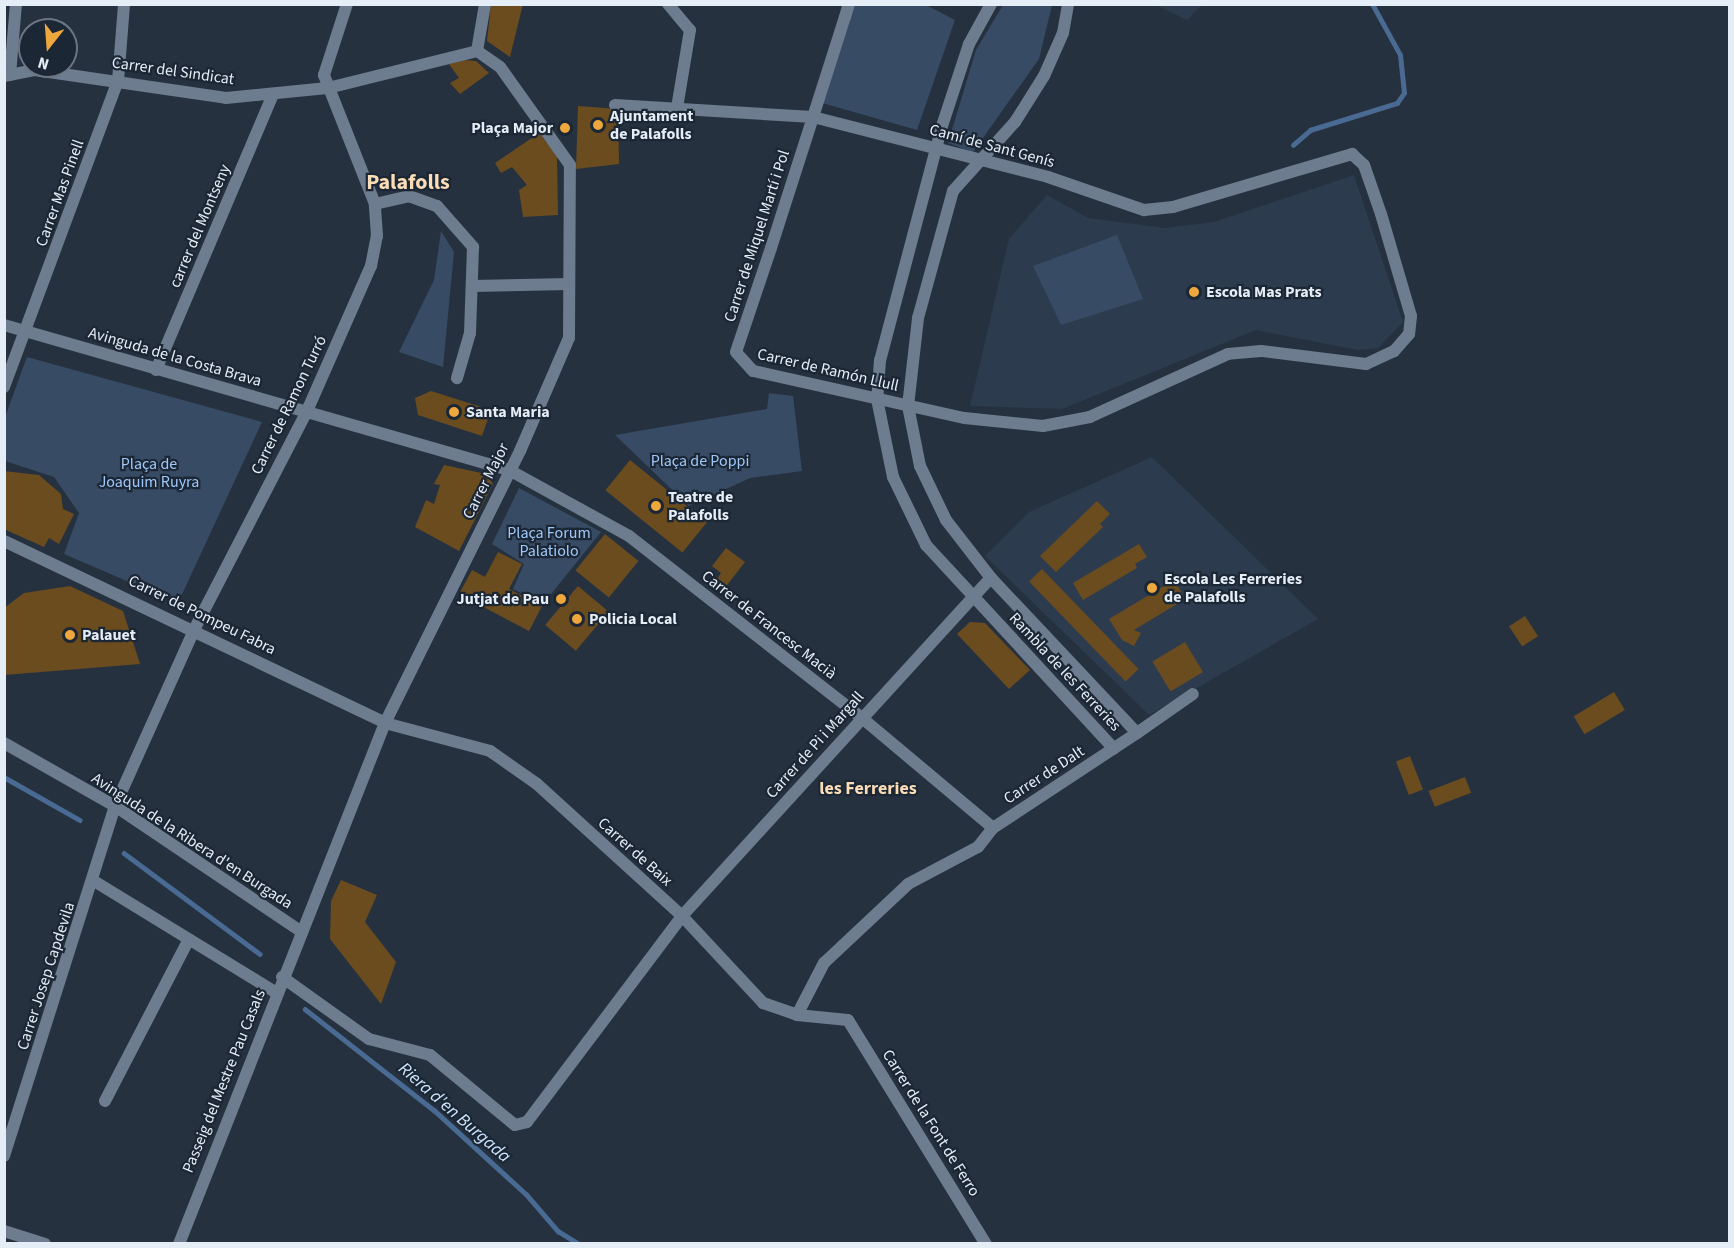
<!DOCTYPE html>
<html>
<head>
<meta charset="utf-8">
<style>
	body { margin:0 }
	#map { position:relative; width:1734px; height:1248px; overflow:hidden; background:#26313f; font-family:"Source Sans 3",sans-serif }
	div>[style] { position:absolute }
	.built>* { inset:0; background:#2c3c4e }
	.green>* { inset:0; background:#374b64 }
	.stream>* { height:4.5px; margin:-2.25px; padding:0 2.25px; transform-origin:2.25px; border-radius:2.25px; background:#496a92 }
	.building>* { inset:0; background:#6b4c1f; transform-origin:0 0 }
	.street>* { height:12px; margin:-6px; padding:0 6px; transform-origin:6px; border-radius:6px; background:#6d7c8e }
	.dots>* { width:16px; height:16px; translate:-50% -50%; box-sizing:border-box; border:3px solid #1c2735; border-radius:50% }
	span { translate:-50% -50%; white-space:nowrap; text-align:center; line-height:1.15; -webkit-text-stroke:4.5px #1c2735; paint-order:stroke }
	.street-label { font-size:16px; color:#e5edf6 }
	.poi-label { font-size:16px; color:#e5edf6; font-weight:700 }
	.left { translate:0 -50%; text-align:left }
	.right { translate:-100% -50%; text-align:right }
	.park-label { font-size:16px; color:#9fc8fa }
	.neighbourhood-label { font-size:18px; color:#fadcb6; font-weight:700 }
	.water-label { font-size:18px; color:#d0e5ff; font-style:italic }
	.district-label { font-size:22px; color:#fadcb6; font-weight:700 }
	.frame { position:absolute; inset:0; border:6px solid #e5edf6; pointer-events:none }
	.north { position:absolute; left:18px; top:18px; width:60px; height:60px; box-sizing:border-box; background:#1c2735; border:2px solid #6c7682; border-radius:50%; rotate:197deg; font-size:16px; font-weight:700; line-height:24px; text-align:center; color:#e5edf6 }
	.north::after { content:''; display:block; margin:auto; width:21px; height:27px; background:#eea73d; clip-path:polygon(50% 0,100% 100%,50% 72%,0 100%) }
</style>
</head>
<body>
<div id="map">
	<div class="built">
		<i style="clip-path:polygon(1156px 5px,1202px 5px,1187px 20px)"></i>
		<i style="clip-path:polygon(1354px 175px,1403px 322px,1378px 348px,1358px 350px,1256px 330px,1062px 409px,970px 406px,1009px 239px,1047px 195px,1088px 218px,1165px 228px,1214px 222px)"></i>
		<i style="clip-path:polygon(1152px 457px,1318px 619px,1149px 715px,985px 556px,1029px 512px)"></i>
	</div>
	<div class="green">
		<i style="clip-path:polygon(842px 5px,926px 5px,955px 20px,917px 130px,815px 101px)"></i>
		<i style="clip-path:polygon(1003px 5px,1052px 5px,1039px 59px,973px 152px,948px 143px,976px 50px)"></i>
		<i style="clip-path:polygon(441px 231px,454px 252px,443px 367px,399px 352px,434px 280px)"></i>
		<i style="clip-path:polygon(1117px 235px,1143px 299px,1061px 325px,1033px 266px)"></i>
		<i style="clip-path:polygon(27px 357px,262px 422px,178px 603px,64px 554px,79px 513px,54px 477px,5px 461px,5px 417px)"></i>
		<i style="clip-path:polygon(769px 393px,793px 396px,802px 471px,750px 478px,689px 506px,615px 435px,767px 409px)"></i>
		<i style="clip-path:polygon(519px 488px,601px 532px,543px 604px,513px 589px,524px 564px,492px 544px)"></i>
	</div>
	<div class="stream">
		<i style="left:1293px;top:145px;width:23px;rotate:-41deg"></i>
		<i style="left:1310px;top:130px;width:91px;rotate:-17.2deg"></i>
		<i style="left:1397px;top:103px;width:12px;rotate:-55deg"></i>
		<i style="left:1404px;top:93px;width:38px;rotate:-96deg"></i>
		<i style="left:1400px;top:55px;width:58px;rotate:-118.8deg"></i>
		<i style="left:4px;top:777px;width:87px;rotate:29.5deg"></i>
		<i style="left:124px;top:853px;width:169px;rotate:36.6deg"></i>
		<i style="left:305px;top:1009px;width:164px;rotate:38.1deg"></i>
		<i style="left:434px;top:1110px;width:126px;rotate:42.4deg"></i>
		<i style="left:527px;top:1195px;width:48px;rotate:49.3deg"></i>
		<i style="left:558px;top:1231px;width:25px;rotate:32deg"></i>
	</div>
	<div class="building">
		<i style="clip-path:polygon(491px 4px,523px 4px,510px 57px,487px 41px)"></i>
		<i style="clip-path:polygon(464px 60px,476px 61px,489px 73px,460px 94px,450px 83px,459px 78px,449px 64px)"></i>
		<i style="clip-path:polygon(578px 106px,618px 109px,619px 164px,576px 169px)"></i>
		<i style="clip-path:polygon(539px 133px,557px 156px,558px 215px,523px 217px,519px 190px,527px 185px,512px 167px,501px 173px,495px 163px)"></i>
		<i style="clip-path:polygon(431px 391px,491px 410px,482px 436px,418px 415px,415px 398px)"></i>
		<i style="left:630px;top:460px;width:99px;height:39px;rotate:39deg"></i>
		<i style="clip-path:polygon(444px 465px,486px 474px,493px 484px,459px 551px,415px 527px,426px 500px,434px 504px,440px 485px,434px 484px)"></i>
		<i style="clip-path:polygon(4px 471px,39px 475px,61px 494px,63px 509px,74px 514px,59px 544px,49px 538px,44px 547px,4px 529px)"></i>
		<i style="clip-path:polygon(1097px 501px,1110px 514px,1100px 524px,1103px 527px,1056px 572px,1040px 556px)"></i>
		<i style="left:605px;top:534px;width:43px;height:47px;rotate:39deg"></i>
		<i style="clip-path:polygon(1139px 544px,1147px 557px,1135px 564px,1137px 568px,1083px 600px,1073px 583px)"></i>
		<i style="clip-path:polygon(726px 548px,745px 562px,724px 589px,715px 582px,721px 573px,712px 566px)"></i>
		<i style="clip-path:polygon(498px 552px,522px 564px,509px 589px,542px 606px,529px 631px,459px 594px,472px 570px,485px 577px)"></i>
		<i style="left:1042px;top:569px;width:139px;height:18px;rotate:46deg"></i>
		<i style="clip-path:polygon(1174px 580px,1183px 595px,1174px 600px,1177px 604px,1134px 630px,1141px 633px,1134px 646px,1122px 640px,1109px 619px)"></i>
		<i style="clip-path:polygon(70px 586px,123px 611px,140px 664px,4px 675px,4px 608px,24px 593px)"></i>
		<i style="left:578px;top:586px;width:40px;height:51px;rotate:40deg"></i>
		<i style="left:1525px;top:616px;width:24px;height:19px;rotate:57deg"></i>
		<i style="clip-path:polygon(970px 622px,985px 623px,1030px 670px,1009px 689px,957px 634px)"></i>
		<i style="left:1185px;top:642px;width:35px;height:38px;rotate:59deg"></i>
		<i style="left:1614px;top:692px;width:21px;height:47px;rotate:59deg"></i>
		<i style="left:1410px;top:756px;width:36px;height:15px;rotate:69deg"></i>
		<i style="left:1465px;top:777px;width:17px;height:39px;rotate:69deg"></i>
		<i style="clip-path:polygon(341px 880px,377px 895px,365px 922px,396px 962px,381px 1004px,330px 939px,331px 901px)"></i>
	</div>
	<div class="street">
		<i style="left:668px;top:4px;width:34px;rotate:50deg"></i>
		<i style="left:690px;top:30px;width:79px;rotate:99.5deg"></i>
		<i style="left:991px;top:4px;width:46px;rotate:118.8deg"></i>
		<i style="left:969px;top:44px;width:86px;rotate:108.2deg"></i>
		<i style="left:942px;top:126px;width:242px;rotate:104.8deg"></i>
		<i style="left:880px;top:360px;width:39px;rotate:94deg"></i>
		<i style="left:877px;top:399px;width:80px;rotate:78.4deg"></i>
		<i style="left:893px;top:477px;width:76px;rotate:64.1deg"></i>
		<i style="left:926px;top:545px;width:277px;rotate:47.3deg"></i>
		<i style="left:477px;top:51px;width:48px;rotate:-80.3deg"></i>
		<i style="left:10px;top:75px;width:71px;rotate:-85.2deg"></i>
		<i style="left:4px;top:76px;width:32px;rotate:-11deg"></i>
		<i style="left:35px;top:70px;width:193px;rotate:8.3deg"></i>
		<i style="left:226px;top:98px;width:102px;rotate:-5.6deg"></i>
		<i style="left:328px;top:88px;width:154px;rotate:-13.9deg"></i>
		<i style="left:615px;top:105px;width:198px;rotate:3.5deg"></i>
		<i style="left:813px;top:117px;width:243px;rotate:14.3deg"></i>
		<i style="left:1048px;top:177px;width:102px;rotate:19deg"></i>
		<i style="left:1144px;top:210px;width:29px;rotate:-6deg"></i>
		<i style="left:1173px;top:207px;width:187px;rotate:-16.5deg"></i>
		<i style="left:1352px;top:154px;width:16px;rotate:43deg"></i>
		<i style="left:1364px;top:165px;width:52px;rotate:70.9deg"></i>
		<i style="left:1381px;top:214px;width:106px;rotate:73.6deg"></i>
		<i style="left:1411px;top:316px;width:18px;rotate:96deg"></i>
		<i style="left:1409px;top:334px;width:23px;rotate:131deg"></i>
		<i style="left:1394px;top:351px;width:31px;rotate:155deg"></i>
		<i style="left:1366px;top:364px;width:106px;rotate:-172.9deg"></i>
		<i style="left:1261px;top:351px;width:33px;rotate:175deg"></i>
		<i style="left:1228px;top:354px;width:152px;rotate:155.5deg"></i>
		<i style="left:1090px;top:417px;width:48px;rotate:169.2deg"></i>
		<i style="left:1043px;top:426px;width:79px;rotate:-174.2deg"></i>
		<i style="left:964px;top:418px;width:216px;rotate:-167.4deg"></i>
		<i style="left:753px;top:371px;width:25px;rotate:-132deg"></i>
		<i style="left:736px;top:352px;width:110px;rotate:-71.4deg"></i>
		<i style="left:771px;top:248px;width:138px;rotate:-72.2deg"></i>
		<i style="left:813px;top:117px;width:105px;rotate:-72.3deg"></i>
		<i style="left:845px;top:17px;width:14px;rotate:-73deg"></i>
		<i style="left:375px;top:204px;width:35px;rotate:-13deg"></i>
		<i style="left:409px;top:196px;width:30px;rotate:20deg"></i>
		<i style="left:437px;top:206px;width:55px;rotate:48.7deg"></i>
		<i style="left:473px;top:247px;width:86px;rotate:92deg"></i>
		<i style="left:470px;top:333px;width:47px;rotate:106.1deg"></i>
		<i style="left:472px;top:286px;width:97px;rotate:-1.2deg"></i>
		<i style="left:4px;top:325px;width:525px;rotate:16.02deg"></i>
		<i style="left:509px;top:470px;width:137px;rotate:28.8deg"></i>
		<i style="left:629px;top:536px;width:296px;rotate:38deg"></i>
		<i style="left:862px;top:718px;width:171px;rotate:40deg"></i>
		<i style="left:156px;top:370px;width:299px;rotate:-67deg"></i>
		<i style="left:4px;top:387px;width:327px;rotate:-69.6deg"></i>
		<i style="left:118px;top:81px;width:77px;rotate:-85.5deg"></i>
		<i style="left:4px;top:541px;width:422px;rotate:25.5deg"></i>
		<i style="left:385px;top:723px;width:109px;rotate:14.9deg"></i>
		<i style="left:490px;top:751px;width:57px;rotate:35.1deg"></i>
		<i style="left:537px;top:784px;width:196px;rotate:42.3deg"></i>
		<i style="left:682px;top:916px;width:119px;rotate:47deg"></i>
		<i style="left:763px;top:1003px;width:36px;rotate:19deg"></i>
		<i style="left:797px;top:1015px;width:51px;rotate:5.6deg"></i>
		<i style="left:848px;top:1020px;width:263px;rotate:58.4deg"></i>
		<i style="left:1137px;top:733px;width:68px;rotate:-34.9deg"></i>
		<i style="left:4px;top:743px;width:128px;rotate:29.6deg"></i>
		<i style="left:115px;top:806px;width:222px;rotate:34deg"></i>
		<i style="left:94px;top:881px;width:215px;rotate:31.5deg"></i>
		<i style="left:282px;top:977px;width:107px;rotate:35.5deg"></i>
		<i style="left:369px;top:1039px;width:63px;rotate:14.7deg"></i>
		<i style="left:430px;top:1055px;width:110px;rotate:39.5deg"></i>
		<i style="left:515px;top:1125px;width:12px;rotate:-14deg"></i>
		<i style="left:527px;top:1122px;width:258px;rotate:-53deg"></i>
		<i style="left:682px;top:916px;width:458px;rotate:-47.6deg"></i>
		<i style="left:797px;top:1015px;width:59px;rotate:-62.6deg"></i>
		<i style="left:824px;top:963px;width:115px;rotate:-43.2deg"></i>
		<i style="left:908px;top:884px;width:79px;rotate:-27.9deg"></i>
		<i style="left:978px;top:847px;width:24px;rotate:-52deg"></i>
		<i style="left:993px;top:828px;width:173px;rotate:-33.4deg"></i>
		<i style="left:1137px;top:733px;width:213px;rotate:-133.3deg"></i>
		<i style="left:991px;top:578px;width:73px;rotate:-127.8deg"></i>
		<i style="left:946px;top:520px;width:60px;rotate:-115.7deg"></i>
		<i style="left:920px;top:466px;width:61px;rotate:-101.3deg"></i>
		<i style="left:908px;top:406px;width:89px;rotate:-83.5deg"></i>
		<i style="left:918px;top:318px;width:132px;rotate:-74.6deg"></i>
		<i style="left:953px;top:191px;width:93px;rotate:-48.1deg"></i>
		<i style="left:1015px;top:122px;width:54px;rotate:-57.8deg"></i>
		<i style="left:1044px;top:76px;width:47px;rotate:-66.2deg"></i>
		<i style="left:1063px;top:33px;width:29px;rotate:-80deg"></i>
		<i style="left:105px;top:1101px;width:182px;rotate:-62.6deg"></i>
		<i style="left:4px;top:1156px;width:367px;rotate:-72.4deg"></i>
		<i style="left:115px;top:806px;width:195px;rotate:-65.8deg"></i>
		<i style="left:195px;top:628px;width:244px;rotate:-62.7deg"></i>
		<i style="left:307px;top:411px;width:158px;rotate:-66.2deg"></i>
		<i style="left:371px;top:266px;width:31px;rotate:-79deg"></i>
		<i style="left:377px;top:236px;width:32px;rotate:-94deg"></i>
		<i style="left:375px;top:204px;width:139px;rotate:-111.6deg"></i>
		<i style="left:324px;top:75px;width:75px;rotate:-72.1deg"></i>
		<i style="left:4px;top:1231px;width:43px;rotate:17.6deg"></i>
		<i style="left:179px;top:1244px;width:560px;rotate:-68.43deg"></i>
		<i style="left:385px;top:723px;width:304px;rotate:-63.6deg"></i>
		<i style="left:520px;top:451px;width:123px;rotate:-66.6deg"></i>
		<i style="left:569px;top:338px;width:173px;rotate:-89.7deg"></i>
		<i style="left:570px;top:165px;width:120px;rotate:-125.5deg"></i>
		<i style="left:500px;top:67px;width:28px;rotate:-145deg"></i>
	</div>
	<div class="dots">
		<i style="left:598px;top:125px;background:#eea73d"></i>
		<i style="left:565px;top:128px;background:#eea73d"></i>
		<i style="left:1194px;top:292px;background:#eea73d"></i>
		<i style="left:454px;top:412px;background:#eea73d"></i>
		<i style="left:656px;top:506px;background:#eea73d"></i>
		<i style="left:1152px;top:588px;background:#eea73d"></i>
		<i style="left:561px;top:599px;background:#eea73d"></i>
		<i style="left:577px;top:619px;background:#eea73d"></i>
		<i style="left:70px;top:635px;background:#eea73d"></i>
	</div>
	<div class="street-label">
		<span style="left:173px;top:71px;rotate:8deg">Carrer del Sindicat</span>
		<span style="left:992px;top:146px;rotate:15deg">Camí de Sant Genís</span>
		<span style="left:60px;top:193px;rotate:-70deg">Carrer Mas Pinell</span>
		<span style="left:200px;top:226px;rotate:-67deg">carrer del Montseny</span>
		<span style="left:757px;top:236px;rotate:-72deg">Carrer de Miquel Martí i Pol</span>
		<span style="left:175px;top:357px;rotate:16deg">Avinguda de la Costa Brava</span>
		<span style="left:828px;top:370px;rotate:13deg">Carrer de Ramón Llull</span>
		<span style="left:289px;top:405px;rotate:-64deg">Carrer de Ramon Turró</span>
		<span style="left:486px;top:481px;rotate:-63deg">Carrer Major</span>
		<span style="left:202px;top:615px;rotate:26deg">Carrer de Pompeu Fabra</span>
		<span style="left:769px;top:625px;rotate:38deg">Carrer de Francesc Macià</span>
		<span style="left:1065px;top:672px;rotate:47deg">Rambla de les Ferreries</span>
		<span style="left:815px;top:745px;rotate:-48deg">Carrer de Pi i Margall</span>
		<span style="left:1044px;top:775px;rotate:-33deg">Carrer de Dalt</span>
		<span style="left:192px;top:841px;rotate:33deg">Avinguda de la Ribera d'en Burgada</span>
		<span style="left:635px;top:852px;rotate:42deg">Carrer de Baix</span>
		<span style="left:46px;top:976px;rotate:-72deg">Carrer Josep Capdevila</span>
		<span style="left:224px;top:1081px;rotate:-68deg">Passeig del Mestre Pau Casals</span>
		<span style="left:931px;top:1123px;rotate:58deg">Carrer de la Font de Ferro</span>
	</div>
	<div class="poi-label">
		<span class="left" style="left:610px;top:125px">Ajuntament<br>de Palafolls</span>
		<span class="right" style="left:553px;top:128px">Plaça Major</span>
		<span class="left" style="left:1206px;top:292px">Escola Mas Prats</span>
		<span class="left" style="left:466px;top:412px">Santa Maria</span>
		<span class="left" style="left:668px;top:506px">Teatre de<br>Palafolls</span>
		<span class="left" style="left:1164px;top:588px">Escola Les Ferreries<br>de Palafolls</span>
		<span class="right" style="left:549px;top:599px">Jutjat de Pau</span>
		<span class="left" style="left:589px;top:619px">Policia Local</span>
		<span class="left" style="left:82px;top:635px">Palauet</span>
	</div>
	<div class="park-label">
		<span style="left:700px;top:461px">Plaça de Poppi</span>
		<span style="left:149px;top:473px">Plaça de<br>Joaquim Ruyra</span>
		<span style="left:549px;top:542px">Plaça Forum<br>Palatiolo</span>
	</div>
	<div class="neighbourhood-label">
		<span style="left:868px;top:789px">les Ferreries</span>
	</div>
	<div class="water-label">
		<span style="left:454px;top:1113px;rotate:41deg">Riera d'en Burgada</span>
	</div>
	<div class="district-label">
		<span style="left:408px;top:183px">Palafolls</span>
	</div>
	<div class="frame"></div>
	<div class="north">N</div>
</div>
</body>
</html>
